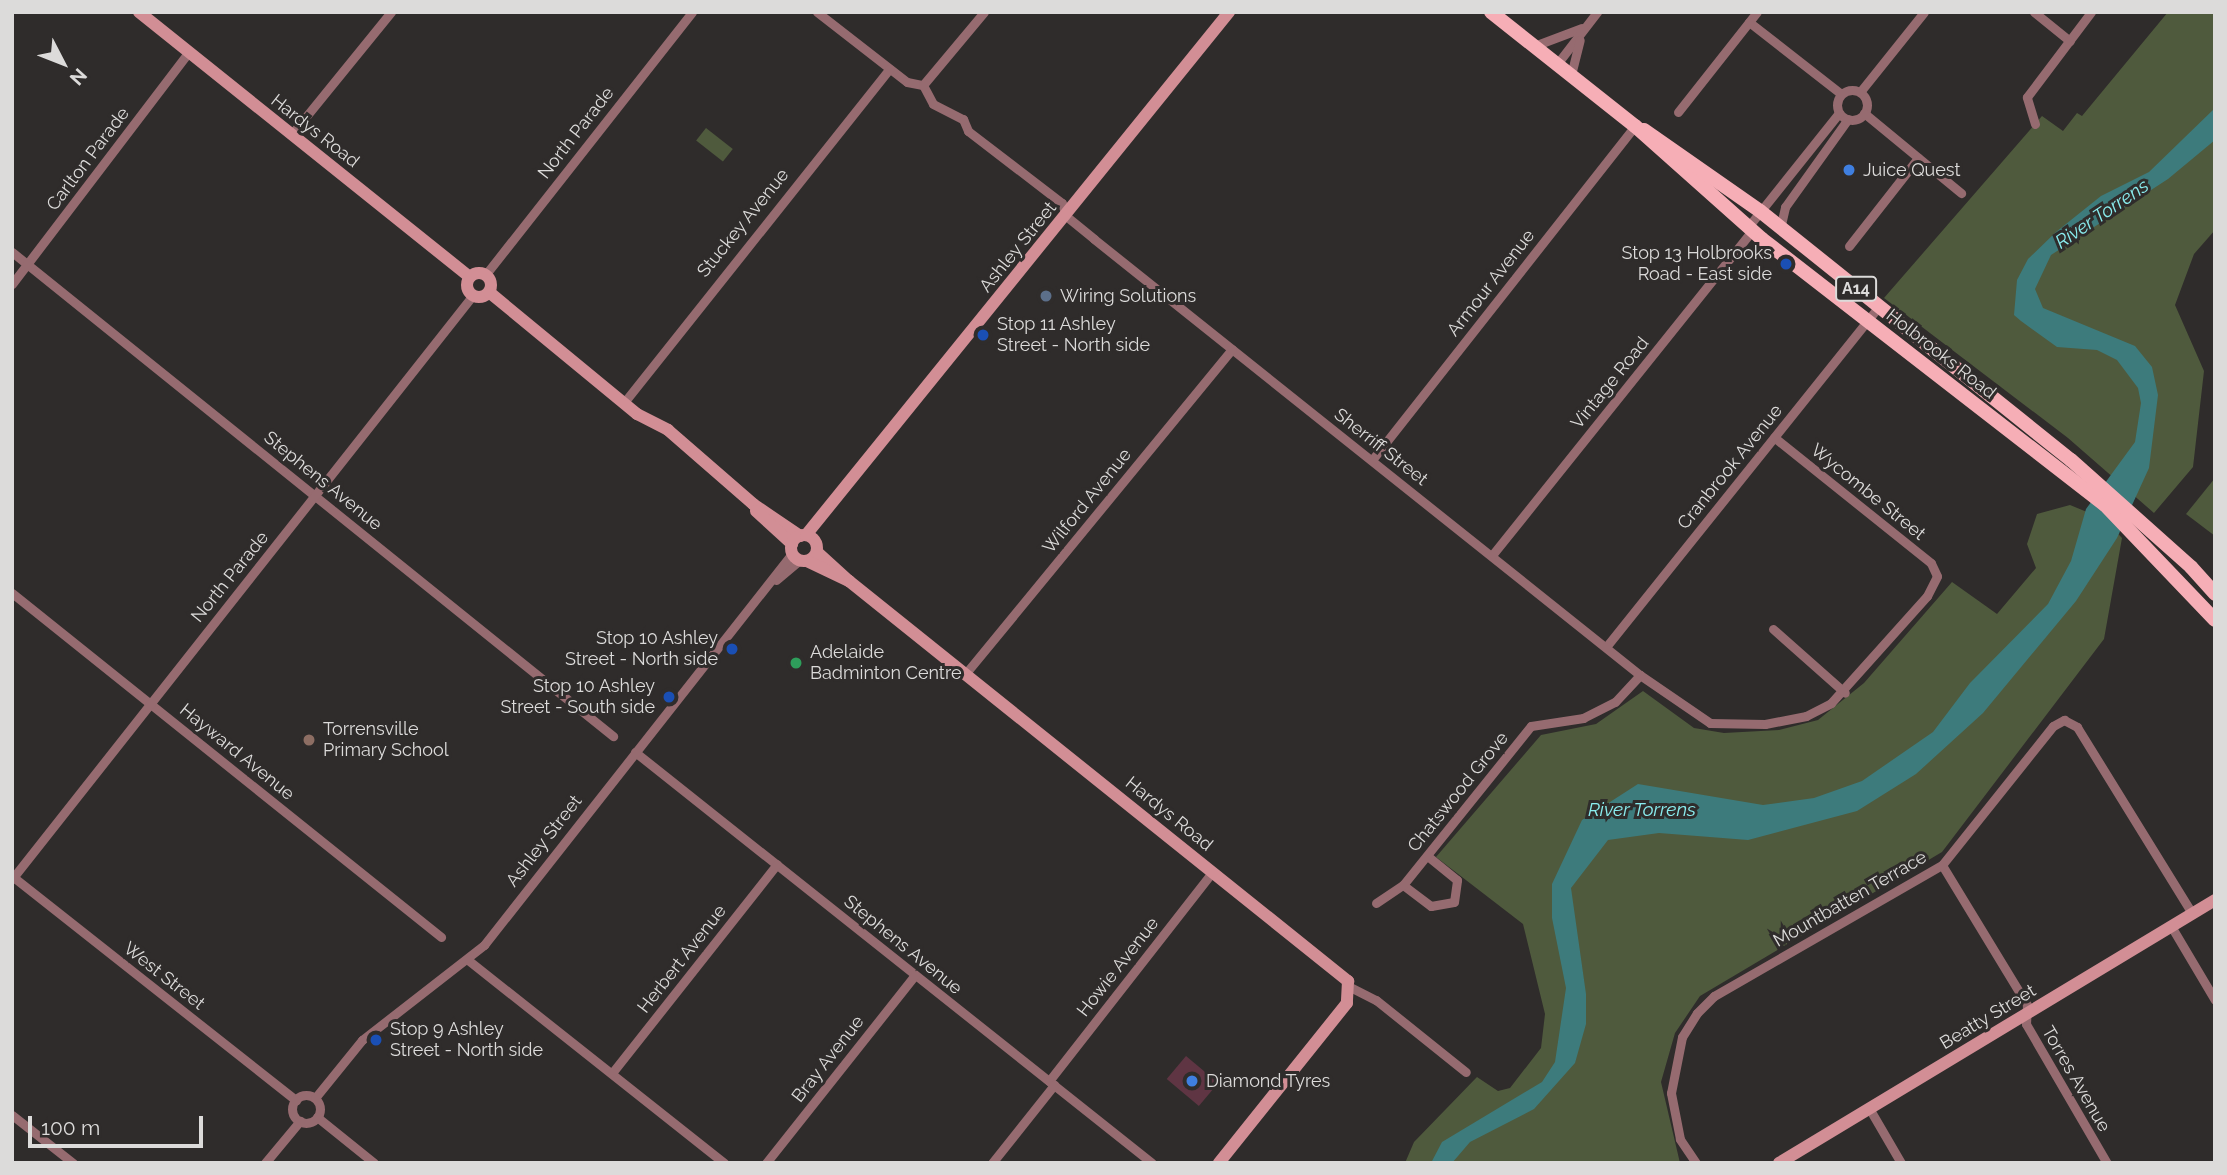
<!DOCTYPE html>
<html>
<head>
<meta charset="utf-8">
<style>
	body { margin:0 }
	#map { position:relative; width:2227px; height:1175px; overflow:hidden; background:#2f2c2b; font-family:Raleway,sans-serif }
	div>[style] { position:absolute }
	.green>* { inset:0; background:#4f5a3d; transform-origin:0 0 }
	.water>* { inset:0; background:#3d7b7c }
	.building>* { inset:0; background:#5f3543; transform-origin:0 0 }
	.street>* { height:9px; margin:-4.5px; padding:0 4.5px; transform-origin:4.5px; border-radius:4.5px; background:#966b70 }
	.street>.ring { margin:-4.5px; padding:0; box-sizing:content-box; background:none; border:9px solid #966b70; border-radius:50% }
	.secondary>* { height:12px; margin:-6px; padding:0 6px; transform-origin:6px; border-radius:6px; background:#d28e95 }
	.secondary>.ring { margin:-6px; padding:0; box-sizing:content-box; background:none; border:12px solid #d28e95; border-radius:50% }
	.primary>* { height:14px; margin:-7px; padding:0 7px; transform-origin:7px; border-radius:7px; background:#f6aeb6 }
	.dots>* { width:19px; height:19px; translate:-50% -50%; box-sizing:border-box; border:4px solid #2f2c2b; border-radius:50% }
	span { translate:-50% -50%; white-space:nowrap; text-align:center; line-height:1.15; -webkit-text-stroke:6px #2f2c2b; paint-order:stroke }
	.shield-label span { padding:2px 5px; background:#2f2c2b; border:2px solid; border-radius:5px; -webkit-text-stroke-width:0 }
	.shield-label { font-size:16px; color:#dcdbda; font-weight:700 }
	.street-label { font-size:18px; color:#dcdbda }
	.poi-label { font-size:18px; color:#dcdbda }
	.left { translate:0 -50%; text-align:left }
	.right { translate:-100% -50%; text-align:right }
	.water-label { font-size:19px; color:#8aedef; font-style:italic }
	.frame { position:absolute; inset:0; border:14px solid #dcdbda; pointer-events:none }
	.north { position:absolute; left:28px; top:28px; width:70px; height:70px; -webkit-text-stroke:5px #2f2c2b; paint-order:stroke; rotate:132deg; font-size:19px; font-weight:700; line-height:28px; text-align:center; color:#dcdbda }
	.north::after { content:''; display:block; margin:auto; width:24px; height:32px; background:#dcdbda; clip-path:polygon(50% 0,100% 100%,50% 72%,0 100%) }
	.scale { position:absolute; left:28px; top:1116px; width:175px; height:32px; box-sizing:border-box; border:4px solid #dcdbda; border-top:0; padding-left:9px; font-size:21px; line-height:24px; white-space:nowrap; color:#dcdbda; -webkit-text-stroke:5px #2f2c2b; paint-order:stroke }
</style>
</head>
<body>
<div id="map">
	<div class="green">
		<i style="clip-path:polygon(2168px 12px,2215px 12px,2215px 230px,2194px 254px,2175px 305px,2204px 371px,2193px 467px,2154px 513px,2068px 438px,1884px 298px,2042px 116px,2063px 131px,2077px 113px,2082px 116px)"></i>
		<i style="left:706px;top:128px;width:34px;height:16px;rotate:38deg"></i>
		<i style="clip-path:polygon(2215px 478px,2215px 536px,2186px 514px)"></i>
		<i style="clip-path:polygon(2070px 505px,2104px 519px,2122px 538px,2104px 639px,1942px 852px,1700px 996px,1675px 1033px,1661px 1082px,1680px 1163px,1405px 1163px,1414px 1142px,1477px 1077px,1498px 1091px,1510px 1088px,1541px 1048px,1545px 1014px,1523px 924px,1436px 857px,1541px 735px,1596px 724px,1643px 691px,1694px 728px,1724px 733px,1779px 730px,1818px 720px,1864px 683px,1952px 582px,1997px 614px,2036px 568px,2027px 544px,2037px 514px)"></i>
	</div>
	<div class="water">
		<i style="clip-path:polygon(2215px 108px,2215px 140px,2168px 179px,2051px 255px,2035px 289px,2043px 308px,2135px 346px,2152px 367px,2158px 395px,2149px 468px,2117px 538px,2076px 601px,1983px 713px,1916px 774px,1857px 811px,1748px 840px,1659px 833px,1608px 840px,1571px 888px,1586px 994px,1586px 1024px,1575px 1063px,1534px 1109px,1470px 1142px,1452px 1163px,1431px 1163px,1442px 1142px,1542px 1082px,1555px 1062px,1566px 988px,1552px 918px,1552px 884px,1582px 820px,1638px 784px,1763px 805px,1814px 798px,1862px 781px,1933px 732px,1970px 683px,2048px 604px,2071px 561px,2086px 509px,2135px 442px,2141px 403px,2138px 388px,2117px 360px,2097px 350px,2057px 347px,2021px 321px,2014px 315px,2017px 280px,2028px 259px,2056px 232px,2101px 196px,2149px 172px)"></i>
	</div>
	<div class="building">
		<i style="left:1186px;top:1056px;width:42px;height:30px;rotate:40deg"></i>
	</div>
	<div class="street">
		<i style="left:817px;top:12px;width:114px;rotate:37.9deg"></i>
		<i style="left:907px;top:82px;width:16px;rotate:11deg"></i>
		<i style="left:2034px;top:12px;width:46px;rotate:38.9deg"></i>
		<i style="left:1749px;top:22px;width:117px;rotate:38deg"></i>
		<i style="left:1534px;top:46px;width:51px;rotate:-20.6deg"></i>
		<i style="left:1557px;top:64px;width:66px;rotate:-52.4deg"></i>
		<i style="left:1571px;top:75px;width:36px;rotate:-76deg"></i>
		<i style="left:923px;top:85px;width:21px;rotate:62deg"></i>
		<i style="left:933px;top:104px;width:34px;rotate:27deg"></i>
		<i style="left:963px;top:119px;width:13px;rotate:67deg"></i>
		<i style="left:968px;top:131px;width:118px;rotate:37.5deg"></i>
		<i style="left:1062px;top:203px;width:14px;rotate:73deg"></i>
		<i style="left:1066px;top:216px;width:36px;rotate:39deg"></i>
		<i style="left:1094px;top:239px;width:699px;rotate:38.61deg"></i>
		<i style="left:1640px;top:675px;width:85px;rotate:34.4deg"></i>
		<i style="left:1710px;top:723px;width:55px;rotate:1deg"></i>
		<i style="left:1765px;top:724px;width:42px;rotate:-11deg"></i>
		<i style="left:1806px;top:716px;width:28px;rotate:-27deg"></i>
		<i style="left:1831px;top:703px;width:144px;rotate:-48.1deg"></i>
		<i style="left:1927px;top:596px;width:22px;rotate:-63deg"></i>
		<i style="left:1937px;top:576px;width:14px;rotate:-115deg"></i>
		<i style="left:1931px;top:563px;width:201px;rotate:-141.3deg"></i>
		<i style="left:923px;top:85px;width:95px;rotate:-50.1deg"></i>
		<i class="ring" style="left:1837px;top:90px;width:21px;height:21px"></i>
		<i style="left:1860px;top:92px;width:102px;rotate:-51.3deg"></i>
		<i style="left:1678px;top:112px;width:127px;rotate:-51.7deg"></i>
		<i style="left:1864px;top:113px;width:126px;rotate:39.5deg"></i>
		<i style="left:2035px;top:124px;width:28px;rotate:-107deg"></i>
		<i style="left:2027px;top:97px;width:106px;rotate:-53deg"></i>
		<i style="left:291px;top:135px;width:159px;rotate:-50.9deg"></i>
		<i style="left:1748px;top:227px;width:146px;rotate:-51.4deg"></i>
		<i style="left:1780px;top:229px;width:23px;rotate:-77deg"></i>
		<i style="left:1785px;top:207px;width:108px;rotate:-54.4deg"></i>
		<i style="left:1849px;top:246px;width:112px;rotate:-51.9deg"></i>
		<i style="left:12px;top:252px;width:772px;rotate:38.85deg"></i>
		<i style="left:486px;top:274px;width:333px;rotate:-51.8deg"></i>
		<i style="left:12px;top:284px;width:290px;rotate:-52.7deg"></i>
		<i style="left:626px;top:400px;width:423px;rotate:-51.5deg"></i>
		<i style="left:1372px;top:460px;width:425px;rotate:-51.8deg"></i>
		<i style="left:1493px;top:554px;width:414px;rotate:-51.3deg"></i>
		<i style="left:776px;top:580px;width:31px;rotate:-40deg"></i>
		<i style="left:12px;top:593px;width:550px;rotate:38.72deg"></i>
		<i style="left:1773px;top:629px;width:96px;rotate:41.6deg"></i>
		<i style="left:1606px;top:647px;width:435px;rotate:-51.3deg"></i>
		<i style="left:966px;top:673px;width:419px;rotate:-50.6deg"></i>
		<i style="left:635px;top:752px;width:660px;rotate:38.48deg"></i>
		<i style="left:1942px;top:865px;width:164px;rotate:58.7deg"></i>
		<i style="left:2027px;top:1005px;width:19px;rotate:93deg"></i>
		<i style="left:2026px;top:1024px;width:161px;rotate:59.8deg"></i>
		<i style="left:12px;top:876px;width:362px;rotate:38.3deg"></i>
		<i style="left:12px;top:879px;width:744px;rotate:-51.71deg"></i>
		<i style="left:1403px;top:885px;width:35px;rotate:37deg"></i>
		<i style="left:1431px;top:906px;width:23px;rotate:-10deg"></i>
		<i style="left:1454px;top:902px;width:22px;rotate:-82deg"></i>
		<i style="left:1457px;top:880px;width:38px;rotate:-141deg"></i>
		<i style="left:1376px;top:903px;width:32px;rotate:-34deg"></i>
		<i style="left:1403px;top:885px;width:204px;rotate:-51.2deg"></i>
		<i style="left:1531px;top:726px;width:53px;rotate:-8.7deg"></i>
		<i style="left:1583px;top:718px;width:36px;rotate:-27deg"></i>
		<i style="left:1615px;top:702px;width:37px;rotate:-47deg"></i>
		<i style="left:2171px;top:926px;width:86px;rotate:59.3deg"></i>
		<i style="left:468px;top:960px;width:327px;rotate:38.4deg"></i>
		<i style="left:1352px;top:988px;width:27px;rotate:27deg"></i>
		<i style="left:1376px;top:1000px;width:115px;rotate:38.7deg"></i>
		<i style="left:612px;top:1073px;width:266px;rotate:-51.7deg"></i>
		<i style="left:1049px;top:1081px;width:265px;rotate:-52deg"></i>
		<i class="ring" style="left:292px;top:1095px;width:19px;height:19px"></i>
		<i style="left:315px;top:1098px;width:75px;rotate:-51deg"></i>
		<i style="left:362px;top:1040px;width:155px;rotate:-37.9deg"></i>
		<i style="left:484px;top:945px;width:499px;rotate:-51.8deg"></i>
		<i style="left:1869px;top:1108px;width:64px;rotate:59.8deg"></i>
		<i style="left:12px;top:1115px;width:78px;rotate:38.2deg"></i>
		<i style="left:317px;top:1117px;width:73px;rotate:38.9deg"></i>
		<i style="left:265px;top:1163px;width:55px;rotate:-50.2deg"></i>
		<i style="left:766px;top:1163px;width:240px;rotate:-51.6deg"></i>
		<i style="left:992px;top:1163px;width:100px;rotate:-51.5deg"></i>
		<i style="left:1696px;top:1163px;width:29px;rotate:-124deg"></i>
		<i style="left:1680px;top:1139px;width:47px;rotate:-101.1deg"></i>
		<i style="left:1671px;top:1093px;width:57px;rotate:-78.9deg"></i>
		<i style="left:1682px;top:1037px;width:28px;rotate:-58deg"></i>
		<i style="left:1697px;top:1013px;width:24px;rotate:-45deg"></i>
		<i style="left:1714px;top:996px;width:263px;rotate:-29.9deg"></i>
		<i style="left:1942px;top:865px;width:178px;rotate:-51.4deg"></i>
		<i style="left:2053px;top:726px;width:13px;rotate:-29deg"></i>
		<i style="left:2064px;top:720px;width:15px;rotate:28deg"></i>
		<i style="left:2077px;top:727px;width:219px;rotate:58.3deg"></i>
	</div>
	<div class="secondary">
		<i style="left:139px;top:12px;width:424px;rotate:38.7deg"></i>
		<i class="ring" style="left:467px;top:273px;width:12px;height:12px"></i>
		<i style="left:489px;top:292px;width:192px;rotate:39.5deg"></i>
		<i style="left:637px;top:414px;width:35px;rotate:27deg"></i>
		<i style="left:668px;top:430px;width:113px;rotate:41deg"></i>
		<i style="left:753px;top:504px;width:57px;rotate:34.2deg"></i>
		<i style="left:756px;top:511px;width:49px;rotate:42.5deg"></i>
		<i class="ring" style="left:791px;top:535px;width:14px;height:14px"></i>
		<i style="left:806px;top:535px;width:673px;rotate:-51.03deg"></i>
		<i style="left:817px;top:552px;width:43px;rotate:42.2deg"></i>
		<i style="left:807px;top:561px;width:47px;rotate:25.5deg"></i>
		<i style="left:849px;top:581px;width:640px;rotate:38.72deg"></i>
		<i style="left:1348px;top:981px;width:22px;rotate:93deg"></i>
		<i style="left:1347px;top:1003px;width:205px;rotate:128.7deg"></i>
		<i style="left:1779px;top:1163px;width:509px;rotate:-31.1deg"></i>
	</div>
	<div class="primary">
		<i style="left:1491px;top:12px;width:184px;rotate:38.4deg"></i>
		<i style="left:1635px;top:126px;width:170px;rotate:41.7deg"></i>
		<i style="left:1762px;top:239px;width:434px;rotate:37.8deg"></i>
		<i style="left:2105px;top:505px;width:159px;rotate:46.3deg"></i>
		<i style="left:1644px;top:130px;width:141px;rotate:34.9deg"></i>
		<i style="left:1760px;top:211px;width:398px;rotate:38.7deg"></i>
		<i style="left:2071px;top:460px;width:161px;rotate:41.7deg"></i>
		<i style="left:2191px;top:567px;width:36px;rotate:48deg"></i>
	</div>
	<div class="dots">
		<i style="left:1849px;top:170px;background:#3f7fe0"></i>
		<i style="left:1786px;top:264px;background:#1a4fb4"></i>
		<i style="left:1046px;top:296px;background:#5c6f8a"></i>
		<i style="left:983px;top:335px;background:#1a4fb4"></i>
		<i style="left:732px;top:649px;background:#1a4fb4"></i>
		<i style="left:796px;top:663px;background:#2e9e5b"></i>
		<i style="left:669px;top:697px;background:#1a4fb4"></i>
		<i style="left:309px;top:740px;background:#8d6e63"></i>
		<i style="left:376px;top:1040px;background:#1a4fb4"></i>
		<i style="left:1192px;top:1081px;background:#3f7fe0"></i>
	</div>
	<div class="shield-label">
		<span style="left:1856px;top:289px">A14</span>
	</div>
	<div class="street-label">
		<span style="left:315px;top:131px;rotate:38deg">Hardys Road</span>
		<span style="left:576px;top:133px;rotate:-52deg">North Parade</span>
		<span style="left:88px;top:159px;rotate:-53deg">Carlton Parade</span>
		<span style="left:743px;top:223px;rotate:-51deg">Stuckey Avenue</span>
		<span style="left:1018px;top:247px;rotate:-51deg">Ashley Street</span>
		<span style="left:1491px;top:283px;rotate:-52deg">Armour Avenue</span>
		<span style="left:1941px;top:354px;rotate:38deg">Holbrooks Road</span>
		<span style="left:1610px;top:383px;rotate:-51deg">Vintage Road</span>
		<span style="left:1381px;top:447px;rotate:38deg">Sherriff Street</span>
		<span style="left:1730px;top:467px;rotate:-51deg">Cranbrook Avenue</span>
		<span style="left:323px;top:481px;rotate:39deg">Stephens Avenue</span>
		<span style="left:1868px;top:492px;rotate:39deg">Wycombe Street</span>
		<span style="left:1087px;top:501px;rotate:-51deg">Wilford Avenue</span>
		<span style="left:230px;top:577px;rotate:-51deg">North Parade</span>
		<span style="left:237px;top:752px;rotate:39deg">Hayward Avenue</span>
		<span style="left:1458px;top:792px;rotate:-51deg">Chatswood Grove</span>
		<span style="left:1169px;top:814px;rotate:39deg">Hardys Road</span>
		<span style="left:544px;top:841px;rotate:-52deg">Ashley Street</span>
		<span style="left:1850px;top:899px;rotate:-30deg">Mountbatten Terrace</span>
		<span style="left:903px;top:945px;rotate:39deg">Stephens Avenue</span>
		<span style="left:682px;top:959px;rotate:-52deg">Herbert Avenue</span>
		<span style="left:1118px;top:967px;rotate:-52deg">Howie Avenue</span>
		<span style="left:164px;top:976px;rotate:38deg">West Street</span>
		<span style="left:1988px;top:1017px;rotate:-31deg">Beatty Street</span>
		<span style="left:828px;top:1059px;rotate:-52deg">Bray Avenue</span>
		<span style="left:2076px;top:1079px;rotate:60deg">Torres Avenue</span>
	</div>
	<div class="poi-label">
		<span class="left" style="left:1863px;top:170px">Juice Quest</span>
		<span class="right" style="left:1772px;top:264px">Stop 13 Holbrooks<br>Road - East side</span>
		<span class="left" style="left:1060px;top:296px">Wiring Solutions</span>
		<span class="left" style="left:997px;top:335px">Stop 11 Ashley<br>Street - North side</span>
		<span class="right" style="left:718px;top:649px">Stop 10 Ashley<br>Street - North side</span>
		<span class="left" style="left:810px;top:663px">Adelaide<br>Badminton Centre</span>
		<span class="right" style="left:655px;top:697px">Stop 10 Ashley<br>Street - South side</span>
		<span class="left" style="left:323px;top:740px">Torrensville<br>Primary School</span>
		<span class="left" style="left:390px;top:1040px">Stop 9 Ashley<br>Street - North side</span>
		<span class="left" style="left:1206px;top:1081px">Diamond Tyres</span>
	</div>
	<div class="water-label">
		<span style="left:2102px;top:214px;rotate:-34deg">River Torrens</span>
		<span style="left:1642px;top:810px">River Torrens</span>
	</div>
	<div class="frame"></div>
	<div class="north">N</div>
	<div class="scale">100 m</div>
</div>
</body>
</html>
